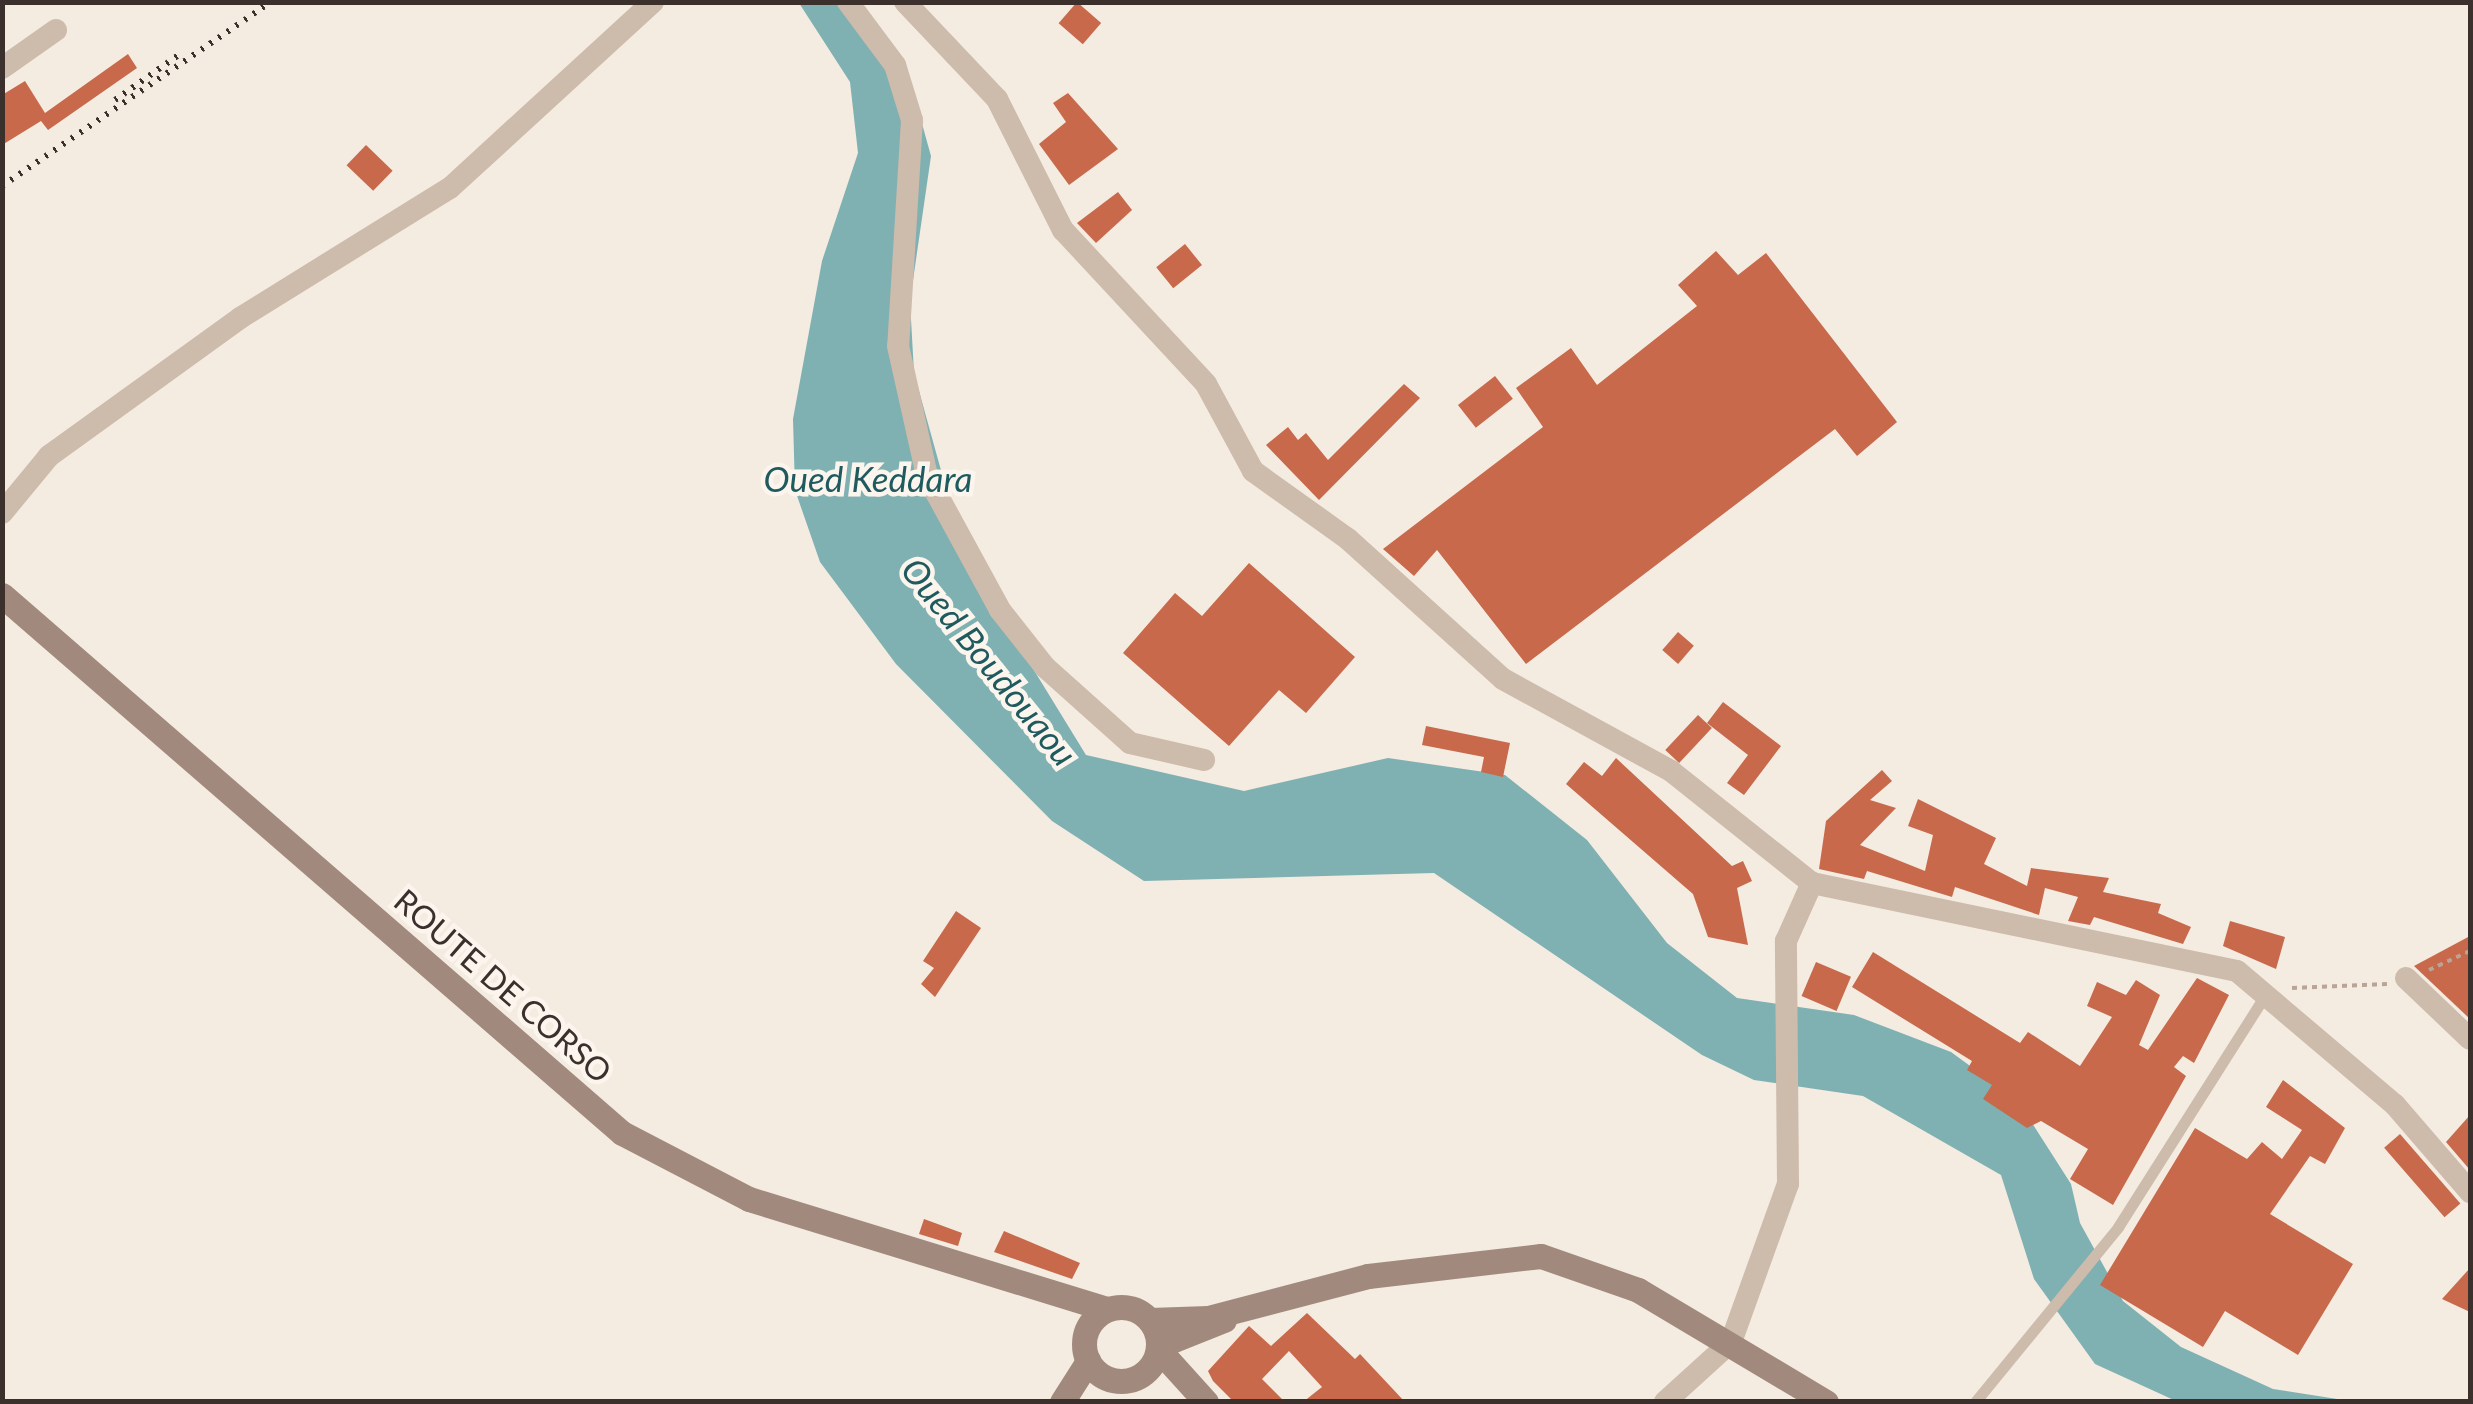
<!DOCTYPE html>
<html>
<head>
<meta charset="utf-8">
<style>
	body { margin:0 }
	#map { position:relative; width:2473px; height:1404px; overflow:hidden; background:#f4ebe1; font-family:Lato,sans-serif }
	div>[style] { position:absolute }
	.water>* { inset:0; background:#7fb0b2 }
	.building>* { inset:0; background:#c8694b; transform-origin:0 0 }
	.path>* { height:4px; margin-top:-2px; transform-origin:0; background:repeating-linear-gradient(90deg,#b9a596 0 5px,transparent 0 10px) }
	.lane>* { height:11px; margin:-5.5px; padding:0 5.5px; transform-origin:5.5px; border-radius:5.5px; background:#cdbbac }
	.street>* { height:22px; margin:-11px; padding:0 11px; transform-origin:11px; border-radius:11px; background:#cdbbac }
	.secondary>* { height:25px; margin:-12.5px; padding:0 12.5px; transform-origin:12.5px; border-radius:12.5px; background:#a18a7d }
	.secondary>.ring { margin:-12.5px; padding:0; box-sizing:content-box; background:none; border:25px solid #a18a7d; border-radius:50% }
	.rail>* { height:6px; margin-top:-3px; transform-origin:0; background:repeating-linear-gradient(90deg,#3b302b 0 2.5px,transparent 0 10.5px) }
	span { translate:-50% -50%; white-space:nowrap; text-align:center; line-height:1.15; -webkit-text-stroke:9px #fbf5ee; paint-order:stroke }
	.street-label { font-size:32px; color:#3b302b }
	.water-label { font-size:35px; color:#1f5a5e; font-style:italic }
	.frame { position:absolute; inset:0; border:5px solid #3b302b; pointer-events:none }
</style>
</head>
<body>
<div id="map">
	<div class="water">
		<i style="clip-path:polygon(799px 3px,860px 3px,909px 77px,931px 156px,910px 301px,914px 373px,952px 510px,997px 610px,1086px 755px,1244px 791px,1388px 758px,1505px 775px,1587px 840px,1667px 943px,1737px 998px,1854px 1015px,1951px 1052px,2018px 1101px,2071px 1184px,2080px 1223px,2123px 1301px,2181px 1347px,2273px 1389px,2350px 1401px,2176px 1401px,2095px 1364px,2034px 1279px,2001px 1175px,1863px 1096px,1754px 1080px,1702px 1055px,1434px 873px,1144px 881px,1052px 821px,896px 664px,820px 562px,795px 490px,793px 419px,822px 261px,858px 153px,850px 82px)"></i>
	</div>
	<div class="building">
		<i style="left:1077px;top:2px;width:32px;height:28px;rotate:41deg"></i>
		<i style="clip-path:polygon(128px 54px,137px 68px,48px 130px,41px 121px,2px 145px,2px 95px,25px 81px,45px 113px)"></i>
		<i style="clip-path:polygon(1068px 93px,1118px 149px,1069px 185px,1039px 144px,1066px 122px,1053px 103px)"></i>
		<i style="left:366px;top:145px;width:37px;height:28px;rotate:44deg"></i>
		<i style="clip-path:polygon(1118px 192px,1132px 210px,1096px 243px,1077px 223px)"></i>
		<i style="left:1185px;top:244px;width:27px;height:37px;rotate:51deg"></i>
		<i style="clip-path:polygon(1716px 251px,1738px 275px,1766px 253px,1897px 422px,1857px 456px,1835px 429px,1526px 664px,1437px 550px,1414px 576px,1383px 549px,1543px 427px,1516px 388px,1571px 348px,1597px 385px,1697px 306px,1678px 285px)"></i>
		<i style="left:1495px;top:376px;width:29px;height:47px;rotate:52deg"></i>
		<i style="clip-path:polygon(1404px 384px,1420px 398px,1319px 500px,1266px 445px,1288px 427px,1298px 440px,1306px 433px,1328px 460px)"></i>
		<i style="clip-path:polygon(1249px 563px,1355px 657px,1306px 713px,1279px 690px,1229px 746px,1123px 653px,1175px 593px,1202px 616px)"></i>
		<i style="left:1678px;top:632px;width:21px;height:24px;rotate:41deg"></i>
		<i style="clip-path:polygon(1723px 702px,1781px 746px,1744px 795px,1727px 783px,1748px 755px,1707px 723px)"></i>
		<i style="left:1698px;top:715px;width:19px;height:48px;rotate:43deg"></i>
		<i style="clip-path:polygon(1426px 726px,1510px 743px,1503px 777px,1481px 772px,1484px 757px,1422px 745px)"></i>
		<i style="clip-path:polygon(1616px 758px,1732px 866px,1743px 861px,1752px 881px,1737px 888px,1748px 945px,1708px 937px,1693px 894px,1566px 784px,1584px 762px,1602px 776px)"></i>
		<i style="clip-path:polygon(1882px 770px,1892px 781px,1870px 800px,1896px 808px,1860px 845px,1925px 871px,1933px 835px,1908px 826px,1918px 799px,1996px 838px,1984px 864px,2027px 886px,2031px 868px,2109px 878px,2103px 892px,2161px 904px,2158px 913px,2191px 927px,2183px 944px,2094px 917px,2090px 925px,2068px 921px,2078px 897px,2045px 888px,2039px 915px,1955px 887px,1952px 897px,1867px 871px,1864px 879px,1819px 869px,1826px 821px)"></i>
		<i style="clip-path:polygon(956px 911px,981px 928px,935px 997px,921px 984px,934px 968px,923px 961px)"></i>
		<i style="clip-path:polygon(2230px 921px,2285px 937px,2276px 969px,2223px 946px)"></i>
		<i style="clip-path:polygon(2470px 936px,2470px 1019px,2414px 966px)"></i>
		<i style="clip-path:polygon(1873px 952px,2020px 1043px,2028px 1032px,2080px 1066px,2112px 1017px,2087px 1006px,2097px 982px,2126px 995px,2136px 980px,2160px 995px,2139px 1045px,2148px 1050px,2197px 978px,2229px 995px,2194px 1063px,2183px 1056px,2174px 1067px,2186px 1076px,2113px 1205px,2070px 1179px,2088px 1149px,2041px 1121px,2027px 1128px,1983px 1099px,1992px 1085px,1967px 1070px,1972px 1061px,1852px 987px)"></i>
		<i style="left:1816px;top:962px;width:38px;height:37px;rotate:23deg"></i>
		<i style="clip-path:polygon(2283px 1080px,2345px 1128px,2325px 1164px,2310px 1156px,2270px 1214px,2353px 1264px,2298px 1355px,2225px 1311px,2203px 1347px,2100px 1285px,2195px 1128px,2247px 1159px,2262px 1142px,2282px 1159px,2302px 1130px,2266px 1107px)"></i>
		<i style="clip-path:polygon(2470px 1115px,2470px 1170px,2446px 1142px)"></i>
		<i style="left:2400px;top:1134px;width:92px;height:21px;rotate:49deg"></i>
		<i style="clip-path:polygon(924px 1219px,962px 1233px,958px 1246px,919px 1234px)"></i>
		<i style="clip-path:polygon(1004px 1231px,1080px 1263px,1072px 1279px,994px 1252px)"></i>
		<i style="clip-path:polygon(2470px 1268px,2470px 1312px,2442px 1299px)"></i>
		<i style="clip-path:polygon(1307px 1313px,1355px 1359px,1360px 1354px,1405px 1402px,1303px 1402px,1322px 1387px,1289px 1351px,1262px 1379px,1285px 1402px,1234px 1402px,1213px 1381px,1208px 1371px,1249px 1326px,1271px 1346px)"></i>
	</div>
	<div class="path">
		<i style="left:2429px;top:970px;width:45px;rotate:-24.9deg"></i>
		<i style="left:2292px;top:988px;width:95px;rotate:-2.4deg"></i>
	</div>
	<div class="lane">
		<i style="left:1975px;top:1402px;width:226px;rotate:-50.7deg"></i>
		<i style="left:2118px;top:1227px;width:275px;rotate:-57.6deg"></i>
	</div>
	<div class="street">
		<i style="left:848px;top:2px;width:79px;rotate:53.3deg"></i>
		<i style="left:895px;top:65px;width:58px;rotate:72.8deg"></i>
		<i style="left:912px;top:120px;width:226px;rotate:93.5deg"></i>
		<i style="left:898px;top:346px;width:133px;rotate:77.4deg"></i>
		<i style="left:927px;top:476px;width:153px;rotate:61.4deg"></i>
		<i style="left:1000px;top:610px;width:73px;rotate:51.7deg"></i>
		<i style="left:1045px;top:667px;width:114px;rotate:41.8deg"></i>
		<i style="left:1130px;top:743px;width:76px;rotate:12.9deg"></i>
		<i style="left:905px;top:2px;width:134px;rotate:46.5deg"></i>
		<i style="left:997px;top:99px;width:147px;rotate:63.3deg"></i>
		<i style="left:1063px;top:230px;width:210px;rotate:47.1deg"></i>
		<i style="left:1206px;top:384px;width:99px;rotate:61.6deg"></i>
		<i style="left:1253px;top:471px;width:117px;rotate:35.6deg"></i>
		<i style="left:1348px;top:539px;width:209px;rotate:42.1deg"></i>
		<i style="left:1503px;top:679px;width:192px;rotate:28.7deg"></i>
		<i style="left:1671px;top:771px;width:180px;rotate:38.5deg"></i>
		<i style="left:1812px;top:883px;width:434px;rotate:11.7deg"></i>
		<i style="left:2237px;top:971px;width:207px;rotate:40.3deg"></i>
		<i style="left:2395px;top:1105px;width:115px;rotate:49.2deg"></i>
		<i style="left:2px;top:68px;width:66px;rotate:-35.1deg"></i>
		<i style="left:2px;top:513px;width:74px;rotate:-50.5deg"></i>
		<i style="left:49px;top:456px;width:236px;rotate:-35.8deg"></i>
		<i style="left:240px;top:318px;width:247px;rotate:-31.8deg"></i>
		<i style="left:450px;top:188px;width:275px;rotate:-42.5deg"></i>
		<i style="left:2406px;top:978px;width:88px;rotate:43.6deg"></i>
		<i style="left:1665px;top:1402px;width:89px;rotate:-42.3deg"></i>
		<i style="left:1731px;top:1342px;width:168px;rotate:-70.2deg"></i>
		<i style="left:1788px;top:1184px;width:243px;rotate:-90.5deg"></i>
		<i style="left:1786px;top:941px;width:64px;rotate:-65.9deg"></i>
	</div>
	<div class="secondary">
		<i style="left:2px;top:595px;width:821px;rotate:40.95deg"></i>
		<i style="left:622px;top:1133px;width:143px;rotate:27.5deg"></i>
		<i style="left:749px;top:1199px;width:375px;rotate:17.1deg"></i>
		<i class="ring" style="left:1084px;top:1307px;width:49px;height:49px"></i>
		<i style="left:1150px;top:1320px;width:58px;rotate:-2deg"></i>
		<i style="left:1208px;top:1318px;width:165px;rotate:-14.7deg"></i>
		<i style="left:1368px;top:1276px;width:174px;rotate:-6.6deg"></i>
		<i style="left:1541px;top:1256px;width:103px;rotate:19.3deg"></i>
		<i style="left:1638px;top:1290px;width:219px;rotate:30.8deg"></i>
		<i style="left:1159px;top:1346px;width:70px;rotate:-21.8deg"></i>
		<i style="left:1159px;top:1350px;width:70px;rotate:47.9deg"></i>
		<i style="left:1062px;top:1402px;width:49px;rotate:-57.6deg"></i>
	</div>
	<div class="rail">
		<i style="left:115px;top:100px;width:80px;rotate:-35.3deg"></i>
		<i style="left:2px;top:186px;width:326px;rotate:-34.4deg"></i>
	</div>
	<div class="street-label">
		<span style="left:503px;top:986px;rotate:41deg">ROUTE DE CORSO</span>
	</div>
	<div class="water-label">
		<span style="left:868px;top:478px">Oued Keddara</span>
		<span style="left:990px;top:661px;rotate:51deg">Oued Boudouaou</span>
	</div>
	<div class="frame"></div>
</div>
</body>
</html>
